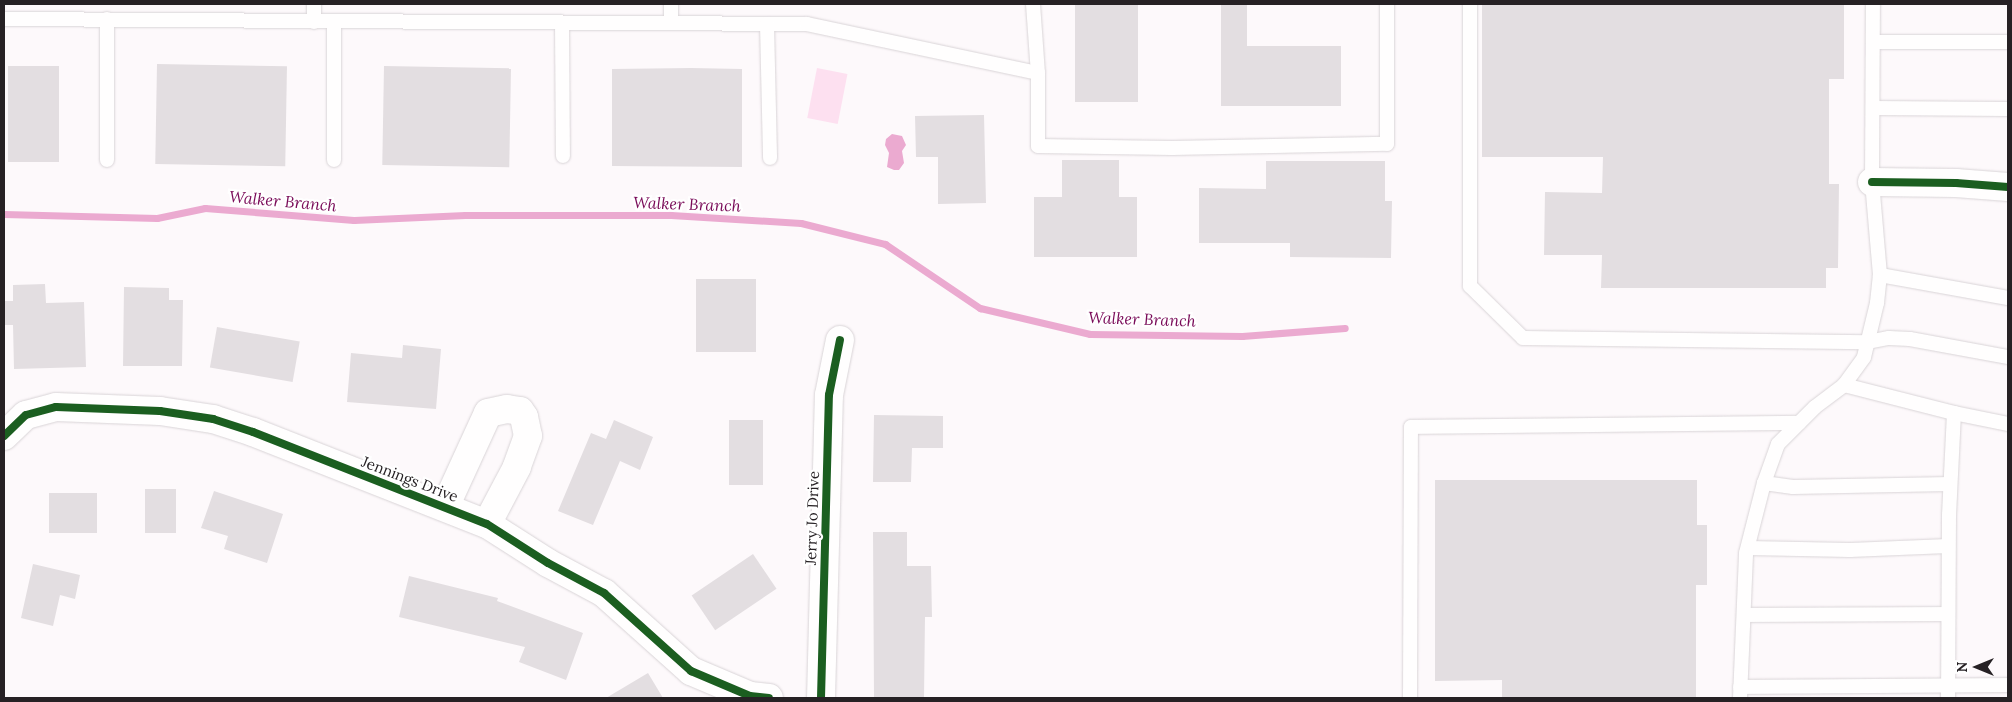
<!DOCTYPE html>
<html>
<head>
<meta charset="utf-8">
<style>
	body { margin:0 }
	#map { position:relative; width:2012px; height:702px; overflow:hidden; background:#fdf9fb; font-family:Lora,serif }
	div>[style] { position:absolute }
	.green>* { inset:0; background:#fde0f0; transform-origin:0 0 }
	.water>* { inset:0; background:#ebaad0 }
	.stream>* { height:7px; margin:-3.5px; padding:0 3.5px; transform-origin:3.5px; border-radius:3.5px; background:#ebaad0 }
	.building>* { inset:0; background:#e3dee1; transform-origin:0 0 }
	.roads { filter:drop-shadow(0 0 1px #d9d4d7) drop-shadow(0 0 1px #d9d4d7) }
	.service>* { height:14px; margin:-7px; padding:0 7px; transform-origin:7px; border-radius:7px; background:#fffefe }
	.minor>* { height:28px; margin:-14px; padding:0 14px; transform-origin:14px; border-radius:14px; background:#fffefe }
	.cycleway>* { height:8px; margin:-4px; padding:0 4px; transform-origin:4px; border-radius:4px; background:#1b5e20 }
	span { translate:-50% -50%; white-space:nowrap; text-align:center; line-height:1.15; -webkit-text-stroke:4.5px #fff; paint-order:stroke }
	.street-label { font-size:15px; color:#262124 }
	.water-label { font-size:16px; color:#790a58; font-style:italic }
	.frame { position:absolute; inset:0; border:5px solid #262124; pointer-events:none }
	.north { position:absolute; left:1952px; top:642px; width:50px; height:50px; -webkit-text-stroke:4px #fff; paint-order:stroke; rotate:270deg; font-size:14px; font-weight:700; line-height:20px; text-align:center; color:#262124 }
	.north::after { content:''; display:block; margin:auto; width:18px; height:22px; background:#262124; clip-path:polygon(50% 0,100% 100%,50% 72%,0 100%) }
</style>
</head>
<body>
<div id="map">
	<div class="green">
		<i style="left:817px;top:68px;width:31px;height:51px;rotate:11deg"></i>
	</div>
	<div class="water">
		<i style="clip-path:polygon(892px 134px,902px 136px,906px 145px,902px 151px,904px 163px,899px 170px,894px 170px,887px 167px,889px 153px,885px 145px,886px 139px)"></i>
	</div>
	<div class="stream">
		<i style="left:4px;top:214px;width:153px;rotate:1.5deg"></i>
		<i style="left:157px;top:218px;width:49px;rotate:-11.8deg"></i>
		<i style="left:205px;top:208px;width:149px;rotate:4.6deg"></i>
		<i style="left:354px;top:220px;width:111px;rotate:-2.6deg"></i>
		<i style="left:465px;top:215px;width:206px"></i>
		<i style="left:671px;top:215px;width:130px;rotate:3.5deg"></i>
		<i style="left:801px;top:223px;width:87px;rotate:14deg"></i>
		<i style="left:885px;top:244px;width:115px;rotate:34deg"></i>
		<i style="left:980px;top:308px;width:113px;rotate:13.3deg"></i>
		<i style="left:1090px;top:334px;width:152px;rotate:0.8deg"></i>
		<i style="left:1242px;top:336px;width:103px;rotate:-4.4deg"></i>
	</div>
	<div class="building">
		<i style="left:1075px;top:4px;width:63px;height:98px"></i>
		<i style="clip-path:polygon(1221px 4px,1247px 4px,1247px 46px,1341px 46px,1341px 106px,1221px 106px)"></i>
		<i style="clip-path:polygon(1482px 4px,1844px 4px,1844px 79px,1829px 79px,1829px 184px,1839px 184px,1838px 268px,1826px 268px,1826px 288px,1601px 288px,1602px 255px,1544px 255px,1545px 192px,1602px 193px,1603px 157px,1482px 157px)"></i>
		<i style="left:157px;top:64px;width:130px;height:100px;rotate:1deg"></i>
		<i style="left:8px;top:66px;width:51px;height:96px"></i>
		<i style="left:384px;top:66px;width:127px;height:99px;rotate:1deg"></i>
		<i style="clip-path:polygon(691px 68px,742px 69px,742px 167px,612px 166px,612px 69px)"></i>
		<i style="clip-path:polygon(984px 115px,986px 203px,938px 204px,938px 157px,916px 157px,915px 116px)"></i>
		<i style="clip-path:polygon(1062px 160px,1119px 160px,1119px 197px,1137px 197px,1137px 257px,1034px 257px,1034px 197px,1062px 197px)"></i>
		<i style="clip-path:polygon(1266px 161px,1385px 161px,1385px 201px,1392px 201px,1391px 258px,1290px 257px,1290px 243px,1199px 243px,1199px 188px,1266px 189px)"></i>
		<i style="left:696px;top:279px;width:60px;height:73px"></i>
		<i style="clip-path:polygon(45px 284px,46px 303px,84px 302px,86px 367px,14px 369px,13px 325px,4px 325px,4px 301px,13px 301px,13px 285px)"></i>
		<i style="clip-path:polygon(124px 287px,169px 288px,169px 300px,183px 300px,182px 366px,123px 366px)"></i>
		<i style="left:217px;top:327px;width:84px;height:41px;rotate:10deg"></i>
		<i style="clip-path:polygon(403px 345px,441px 349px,436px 409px,347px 402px,351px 353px,402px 358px)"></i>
		<i style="clip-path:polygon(874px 415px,943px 416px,943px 448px,912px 448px,911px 482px,873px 482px)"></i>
		<i style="clip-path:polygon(614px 420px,653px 437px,640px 470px,620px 461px,593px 525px,558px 511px,591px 433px,606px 439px)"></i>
		<i style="left:729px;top:420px;width:34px;height:65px"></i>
		<i style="clip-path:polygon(1435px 480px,1697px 480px,1697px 525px,1707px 525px,1707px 585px,1696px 585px,1696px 698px,1502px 698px,1502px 680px,1435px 681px)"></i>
		<i style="left:145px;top:489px;width:31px;height:44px"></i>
		<i style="clip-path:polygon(214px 491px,283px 514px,267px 563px,224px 549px,228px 536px,201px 528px)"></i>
		<i style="left:49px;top:493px;width:48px;height:40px"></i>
		<i style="clip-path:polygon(873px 532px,907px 532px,907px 566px,931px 566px,932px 617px,925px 617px,924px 698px,874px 698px)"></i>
		<i style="left:753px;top:554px;width:42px;height:74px;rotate:56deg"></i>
		<i style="clip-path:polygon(33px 564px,80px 575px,75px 599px,60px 595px,53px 626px,21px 618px)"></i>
		<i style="clip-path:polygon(409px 576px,498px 598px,497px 601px,583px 633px,566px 680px,519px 662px,525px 647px,399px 617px)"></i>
		<i style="clip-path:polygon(648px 673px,663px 698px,606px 698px)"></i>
	</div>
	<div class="roads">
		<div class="service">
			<i style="left:671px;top:4px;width:19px;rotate:90deg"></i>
			<i style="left:1033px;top:4px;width:69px;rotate:85.9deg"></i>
			<i style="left:1038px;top:73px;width:73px;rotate:90deg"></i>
			<i style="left:1038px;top:146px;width:134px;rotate:0.9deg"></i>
			<i style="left:1172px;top:148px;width:215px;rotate:-1.1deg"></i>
			<i style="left:1387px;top:144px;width:140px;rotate:-90deg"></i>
			<i style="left:1470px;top:4px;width:282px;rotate:90deg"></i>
			<i style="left:1470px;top:286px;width:74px;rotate:44.5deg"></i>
			<i style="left:1523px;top:338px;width:345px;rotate:0.7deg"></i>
			<i style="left:1868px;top:342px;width:21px;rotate:-11deg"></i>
			<i style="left:1889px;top:338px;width:21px;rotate:3deg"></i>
			<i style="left:1910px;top:339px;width:100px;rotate:10.4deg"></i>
			<i style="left:4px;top:19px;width:803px;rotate:0.36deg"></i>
			<i style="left:807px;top:24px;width:236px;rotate:12deg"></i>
			<i style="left:107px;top:19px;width:141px;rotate:90deg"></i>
			<i style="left:314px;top:22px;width:18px;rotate:-90deg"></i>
			<i style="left:334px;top:22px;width:138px;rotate:90deg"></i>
			<i style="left:562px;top:23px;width:133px;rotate:89.6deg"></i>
			<i style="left:767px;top:24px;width:134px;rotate:88.7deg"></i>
			<i style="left:1874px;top:42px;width:134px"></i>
			<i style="left:1873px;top:108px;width:135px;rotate:0.4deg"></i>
			<i style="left:1880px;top:275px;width:130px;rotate:10.2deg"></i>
			<i style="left:1844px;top:385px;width:114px;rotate:14.3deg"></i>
			<i style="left:1954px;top:413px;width:102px;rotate:92.8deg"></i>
			<i style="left:1949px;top:515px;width:183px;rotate:90.3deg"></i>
			<i style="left:1954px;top:413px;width:55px;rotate:11.5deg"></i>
			<i style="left:1764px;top:483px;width:29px;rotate:8deg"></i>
			<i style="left:1793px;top:487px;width:157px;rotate:-1.1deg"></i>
			<i style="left:1748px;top:548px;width:102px;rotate:1.1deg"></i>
			<i style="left:1850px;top:550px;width:98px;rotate:-2.3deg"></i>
			<i style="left:1744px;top:615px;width:204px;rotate:-0.3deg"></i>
			<i style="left:1740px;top:687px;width:268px;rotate:-0.4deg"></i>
			<i style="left:1410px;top:698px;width:271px;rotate:-89.8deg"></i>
			<i style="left:1411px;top:427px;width:388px;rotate:-0.6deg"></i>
			<i style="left:1740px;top:698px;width:145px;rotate:-87.6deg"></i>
			<i style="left:1746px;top:553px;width:72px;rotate:-75.6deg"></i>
			<i style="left:1764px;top:483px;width:41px;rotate:-70.3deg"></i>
			<i style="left:1778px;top:444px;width:52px;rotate:-45deg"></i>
			<i style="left:1815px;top:407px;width:36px;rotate:-37deg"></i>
			<i style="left:1844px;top:385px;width:34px;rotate:-54deg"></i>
			<i style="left:1864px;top:357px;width:56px;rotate:-76.5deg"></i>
			<i style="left:1877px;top:303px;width:28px;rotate:-84deg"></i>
			<i style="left:1880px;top:275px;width:93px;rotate:-94.9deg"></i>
			<i style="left:1872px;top:182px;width:178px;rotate:-89.7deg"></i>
		</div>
		<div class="minor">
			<i style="left:1872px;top:182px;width:84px;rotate:0.7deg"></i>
			<i style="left:1956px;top:183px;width:52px;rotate:4.4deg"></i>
			<i style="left:4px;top:436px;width:30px;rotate:-44deg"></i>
			<i style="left:26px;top:415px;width:31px;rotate:-15deg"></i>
			<i style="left:56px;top:407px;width:104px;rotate:2.2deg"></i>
			<i style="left:160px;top:411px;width:54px;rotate:8.6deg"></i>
			<i style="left:213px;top:419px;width:42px;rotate:18deg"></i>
			<i style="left:253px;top:432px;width:251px;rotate:21.5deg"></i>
			<i style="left:487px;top:524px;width:72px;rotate:32.6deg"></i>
			<i style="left:548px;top:563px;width:64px;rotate:28.2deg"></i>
			<i style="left:604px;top:593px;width:117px;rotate:41.9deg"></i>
			<i style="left:691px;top:671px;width:64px;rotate:23deg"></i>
			<i style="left:750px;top:696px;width:19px;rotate:6deg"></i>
			<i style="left:445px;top:507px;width:103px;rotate:-65.4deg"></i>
			<i style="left:488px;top:413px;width:19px;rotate:-12deg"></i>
			<i style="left:507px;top:409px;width:13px;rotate:9deg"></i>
			<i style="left:520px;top:411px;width:7px;rotate:56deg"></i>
			<i style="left:524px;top:417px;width:19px;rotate:78deg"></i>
			<i style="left:528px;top:436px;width:33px;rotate:110deg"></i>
			<i style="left:517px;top:467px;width:64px;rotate:117.8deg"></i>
			<i style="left:821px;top:698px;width:303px;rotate:-88.5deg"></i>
			<i style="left:829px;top:395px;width:56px;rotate:-78.7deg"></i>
		</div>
	</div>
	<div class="cycleway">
		<i style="left:1872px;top:182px;width:84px;rotate:0.7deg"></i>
		<i style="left:1956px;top:183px;width:52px;rotate:4.4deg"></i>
		<i style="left:4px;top:436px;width:30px;rotate:-44deg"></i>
		<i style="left:26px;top:415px;width:31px;rotate:-15deg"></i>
		<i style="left:56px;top:407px;width:104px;rotate:2.2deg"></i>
		<i style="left:160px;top:411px;width:54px;rotate:8.6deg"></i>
		<i style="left:213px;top:419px;width:42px;rotate:18deg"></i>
		<i style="left:253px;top:432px;width:251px;rotate:21.5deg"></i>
		<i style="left:487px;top:524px;width:72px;rotate:32.6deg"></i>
		<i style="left:548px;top:563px;width:64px;rotate:28.2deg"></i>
		<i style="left:604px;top:593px;width:117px;rotate:41.9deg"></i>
		<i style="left:691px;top:671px;width:64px;rotate:23deg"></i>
		<i style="left:750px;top:696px;width:19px;rotate:6deg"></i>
		<i style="left:821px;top:698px;width:303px;rotate:-88.5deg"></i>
		<i style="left:829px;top:395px;width:56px;rotate:-78.7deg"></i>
	</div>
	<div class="street-label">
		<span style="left:410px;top:479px;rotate:21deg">Jennings Drive</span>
		<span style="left:812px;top:518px;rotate:-88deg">Jerry Jo Drive</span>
	</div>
	<div class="water-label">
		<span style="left:283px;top:201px;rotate:5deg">Walker Branch</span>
		<span style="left:687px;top:204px;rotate:2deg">Walker Branch</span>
		<span style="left:1142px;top:319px;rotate:2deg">Walker Branch</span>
	</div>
	<div class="frame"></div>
	<div class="north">N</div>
</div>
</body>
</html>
